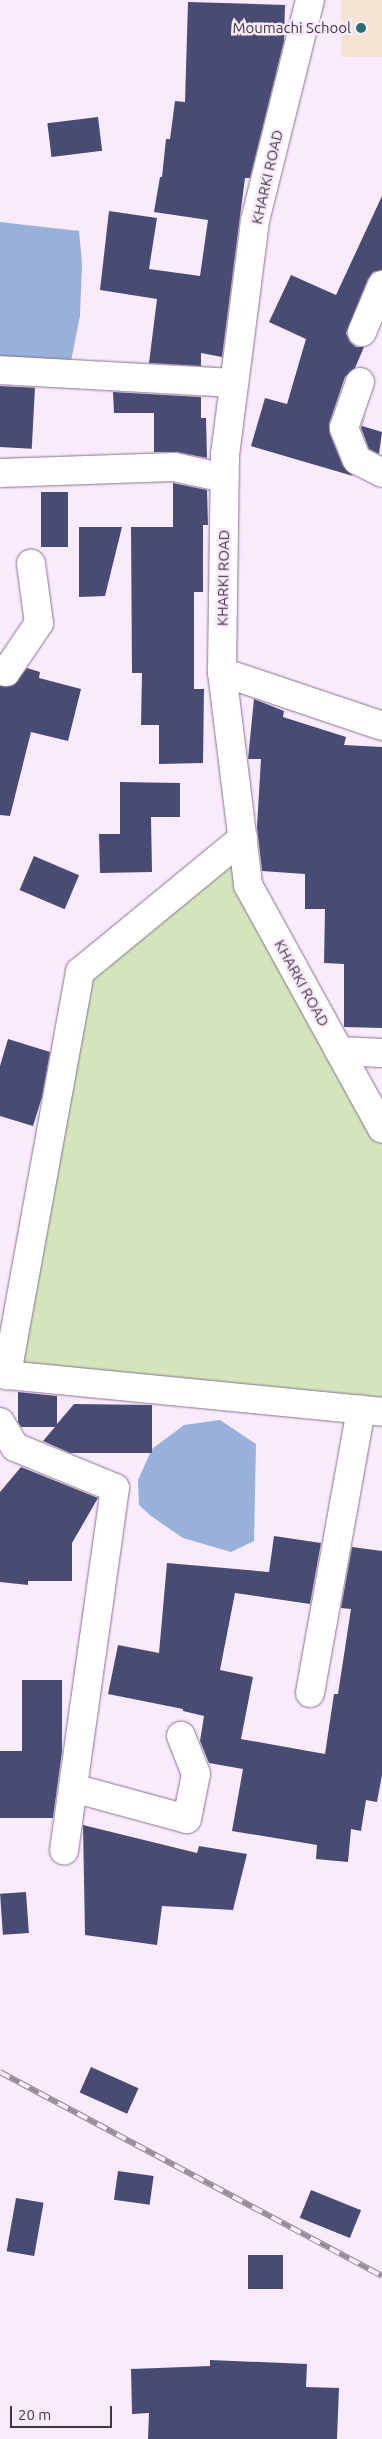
<!DOCTYPE html>
<html>
<head>
<meta charset="utf-8">
<style>
	body { margin:0 }
	#map { position:relative; width:382px; height:2439px; overflow:hidden; background:#f9eafc; font-family:Ubuntu,sans-serif }
	div>[style] { position:absolute }
	.education>* { inset:0; background:#f4e3d1; transform-origin:0 0 }
	.green>* { inset:0; background:#d4e5bc }
	.water>* { inset:0; background:#97b1da }
	.building>* { inset:0; background:#484b73; transform-origin:0 0 }
	.roads { filter:drop-shadow(0 0 1px #89728d) drop-shadow(0 0 1px #89728d) }
	.street>* { height:28px; margin:-14px; padding:0 14px; transform-origin:14px; border-radius:14px; background:#fff }
	.rail>* { height:5.5px; margin-top:-2.75px; transform-origin:0; background:repeating-linear-gradient(90deg,#f9eafc 0 11px,#988b9a 0 22px); box-sizing:border-box; border-block:1px solid #988b9a }
	.dots>* { width:14px; height:14px; translate:-50% -50%; box-sizing:border-box; border:2px solid #f9eafc; border-radius:50% }
	span { translate:-50% -50%; white-space:nowrap; text-align:center; line-height:1.15; -webkit-text-stroke:5px #f9eafc; paint-order:stroke }
	.poi-label { font-size:15px; color:#413743 }
	.right { translate:-100% -50%; text-align:right }
	.street-label { font-size:15px; color:#413743 }
	.scale { position:absolute; left:10px; top:2406px; width:102px; height:22px; box-sizing:border-box; border:2px solid #413743; border-top:0; padding-left:6px; font-size:15px; line-height:18px; white-space:nowrap; color:#413743; -webkit-text-stroke:4px #f9eafc; paint-order:stroke }
</style>
</head>
<body>
<div id="map">
	<div class="education">
		<i style="left:341px;top:0;width:41px;height:57px"></i>
	</div>
	<div class="green">
		<i style="clip-path:polygon(239px 845px,382px 1137px,382px 1408px,12px 1371px,86px 975px)"></i>
	</div>
	<div class="water">
		<i style="clip-path:polygon(0 222px,79px 231px,82px 263px,80px 316px,69px 371px,0 366px)"></i>
		<i style="clip-path:polygon(220px 1420px,256px 1444px,254px 1541px,231px 1552px,183px 1538px,151px 1516px,139px 1505px,138px 1480px,152px 1449px,184px 1425px)"></i>
	</div>
	<div class="building">
		<i style="clip-path:polygon(188px 2px,285px 5px,284px 41px,250px 178px,245px 178px,222px 357px,201px 353px,201px 366px,149px 363px,157px 299px,100px 290px,109px 211px,157px 218px,149px 269px,200px 276px,208px 220px,154px 212px,160px 177px,162px 177px,166px 139px,170px 139px,175px 101px,185px 102px)"></i>
		<i style="left:98px;top:117px;width:34px;height:51px;rotate:83deg"></i>
		<i style="clip-path:polygon(382px 196px,382px 270px,373px 272px,368px 279px,346px 333px,350px 342px,356px 347px,364px 347px,355px 368px,345px 377px,329px 424px,330px 434px,343px 466px,353px 476px,251px 446px,265px 398px,287px 404px,306px 339px,269px 322px,291px 275px,336px 295px)"></i>
		<i style="left:0;top:386px;width:35px;height:61px;rotate:3deg"></i>
		<i style="clip-path:polygon(113px 392px,201px 397px,201px 418px,206px 418px,207px 458px,177px 452px,154px 452px,154px 413px,114px 413px)"></i>
		<i style="clip-path:polygon(367px 409px,362px 426px,382px 432px,379px 454px,369px 449px,361px 428px)"></i>
		<i style="clip-path:polygon(173px 483px,207px 490px,208px 525px,203px 525px,203px 592px,194px 592px,194px 689px,204px 689px,203px 763px,159px 764px,159px 725px,141px 725px,142px 673px,132px 673px,131px 527px,173px 527px)"></i>
		<i style="left:41px;top:492px;width:27px;height:55px"></i>
		<i style="clip-path:polygon(79px 527px,122px 527px,105px 596px,79px 597px)"></i>
		<i style="clip-path:polygon(27px 668px,40px 672px,39px 678px,81px 689px,68px 741px,31px 732px,10px 816px,0 815px,0 686px,14px 685px)"></i>
		<i style="clip-path:polygon(254px 699px,284px 711px,283px 717px,346px 737px,344px 745px,382px 747px,382px 1028px,344px 1027px,344px 964px,324px 963px,325px 909px,305px 909px,305px 874px,262px 871px,257px 827px,261px 759px,248px 759px)"></i>
		<i style="clip-path:polygon(120px 782px,180px 783px,180px 817px,151px 817px,152px 872px,100px 873px,99px 834px,120px 834px)"></i>
		<i style="left:34px;top:856px;width:49px;height:37px;rotate:23deg"></i>
		<i style="clip-path:polygon(8px 1039px,50px 1052px,42px 1097px,33px 1126px,0 1116px,0 1066px)"></i>
		<i style="clip-path:polygon(18px 1392px,57px 1396px,57px 1424px,74px 1404px,152px 1405px,152px 1453px,70px 1453px,43px 1441px,55px 1427px,21px 1427px,18px 1422px)"></i>
		<i style="clip-path:polygon(21px 1467px,98px 1498px,72px 1543px,72px 1581px,28px 1581px,28px 1585px,0 1582px,0 1492px)"></i>
		<i style="clip-path:polygon(274px 1536px,321px 1543px,310px 1604px,235px 1593px,220px 1670px,253px 1677px,241px 1739px,325px 1754px,334px 1694px,338px 1694px,351px 1609px,341px 1608px,352px 1547px,382px 1551px,382px 1775px,377px 1802px,366px 1800px,361px 1831px,351px 1829px,348px 1862px,316px 1859px,317px 1845px,232px 1831px,243px 1769px,209px 1763px,200px 1741px,204px 1716px,183px 1711px,183px 1709px,108px 1694px,118px 1645px,159px 1653px,167px 1563px,269px 1572px)"></i>
		<i style="clip-path:polygon(22px 1680px,62px 1680px,62px 1752px,53px 1818px,0 1818px,0 1751px,22px 1751px)"></i>
		<i style="clip-path:polygon(83px 1825px,197px 1853px,199px 1846px,247px 1854px,233px 1910px,162px 1906px,157px 1945px,85px 1935px)"></i>
		<i style="left:26px;top:1892px;width:41px;height:26px;rotate:86deg"></i>
		<i style="left:91px;top:2067px;width:52px;height:28px;rotate:24deg"></i>
		<i style="left:118px;top:2171px;width:36px;height:29px;rotate:8deg"></i>
		<i style="left:311px;top:2190px;width:54px;height:30px;rotate:22deg"></i>
		<i style="left:16px;top:2198px;width:28px;height:54px;rotate:10deg"></i>
		<i style="left:248px;top:2255px;width:35px;height:34px"></i>
		<i style="clip-path:polygon(210px 2360px,307px 2364px,306px 2387px,339px 2388px,337px 2439px,148px 2439px,149px 2413px,132px 2414px,131px 2369px,210px 2366px)"></i>
	</div>
	<div class="roads">
		<div class="street">
			<i style="left:310px;top:0;width:228px;rotate:104deg"></i>
			<i style="left:255px;top:221px;width:235px;rotate:97.3deg"></i>
			<i style="left:225px;top:454px;width:218px;rotate:90.8deg"></i>
			<i style="left:222px;top:672px;width:215px;rotate:83deg"></i>
			<i style="left:248px;top:885px;width:278px;rotate:61.2deg"></i>
			<i style="left:362px;top:332px;width:51px;rotate:-66.9deg"></i>
			<i style="left:0;top:370px;width:234px;rotate:3.2deg"></i>
			<i style="left:360px;top:382px;width:49px;rotate:109.2deg"></i>
			<i style="left:344px;top:428px;width:35px;rotate:68deg"></i>
			<i style="left:357px;top:460px;width:28px;rotate:27deg"></i>
			<i style="left:0;top:473px;width:174px;rotate:-2deg"></i>
			<i style="left:174px;top:467px;width:52px;rotate:12.2deg"></i>
			<i style="left:0;top:669px;width:7px;rotate:27deg"></i>
			<i style="left:6px;top:672px;width:59px;rotate:-56deg"></i>
			<i style="left:39px;top:623px;width:60px;rotate:-97.7deg"></i>
			<i style="left:222px;top:672px;width:169px;rotate:18.6deg"></i>
			<i style="left:243px;top:838px;width:211px;rotate:140.6deg"></i>
			<i style="left:80px;top:972px;width:410px;rotate:100.3deg"></i>
			<i style="left:7px;top:1375px;width:377px;rotate:5.6deg"></i>
			<i style="left:339px;top:1051px;width:43px;rotate:2.7deg"></i>
			<i style="left:0;top:1422px;width:29px;rotate:59deg"></i>
			<i style="left:15px;top:1447px;width:108px;rotate:22.3deg"></i>
			<i style="left:115px;top:1488px;width:366px;rotate:98deg"></i>
			<i style="left:310px;top:1693px;width:288px;rotate:-79.8deg"></i>
			<i style="left:73px;top:1788px;width:118px;rotate:15.2deg"></i>
			<i style="left:187px;top:1819px;width:46px;rotate:-78.7deg"></i>
			<i style="left:196px;top:1774px;width:41px;rotate:-111.5deg"></i>
		</div>
	</div>
	<div class="rail">
		<i style="left:0;top:2072px;width:433px;rotate:28.1deg"></i>
	</div>
	<div class="dots">
		<i style="left:361px;top:28px;background:#247070"></i>
	</div>
	<div class="poi-label">
		<span class="right" style="left:351px;top:28px">Moumachi School</span>
	</div>
	<div class="street-label">
		<span style="left:267px;top:177px;rotate:-77deg">KHARKI ROAD</span>
		<span style="left:223px;top:578px;rotate:-89deg">KHARKI ROAD</span>
		<span style="left:302px;top:983px;rotate:61deg">KHARKI ROAD</span>
	</div>
	<div class="scale">20 m</div>
</div>
</body>
</html>
